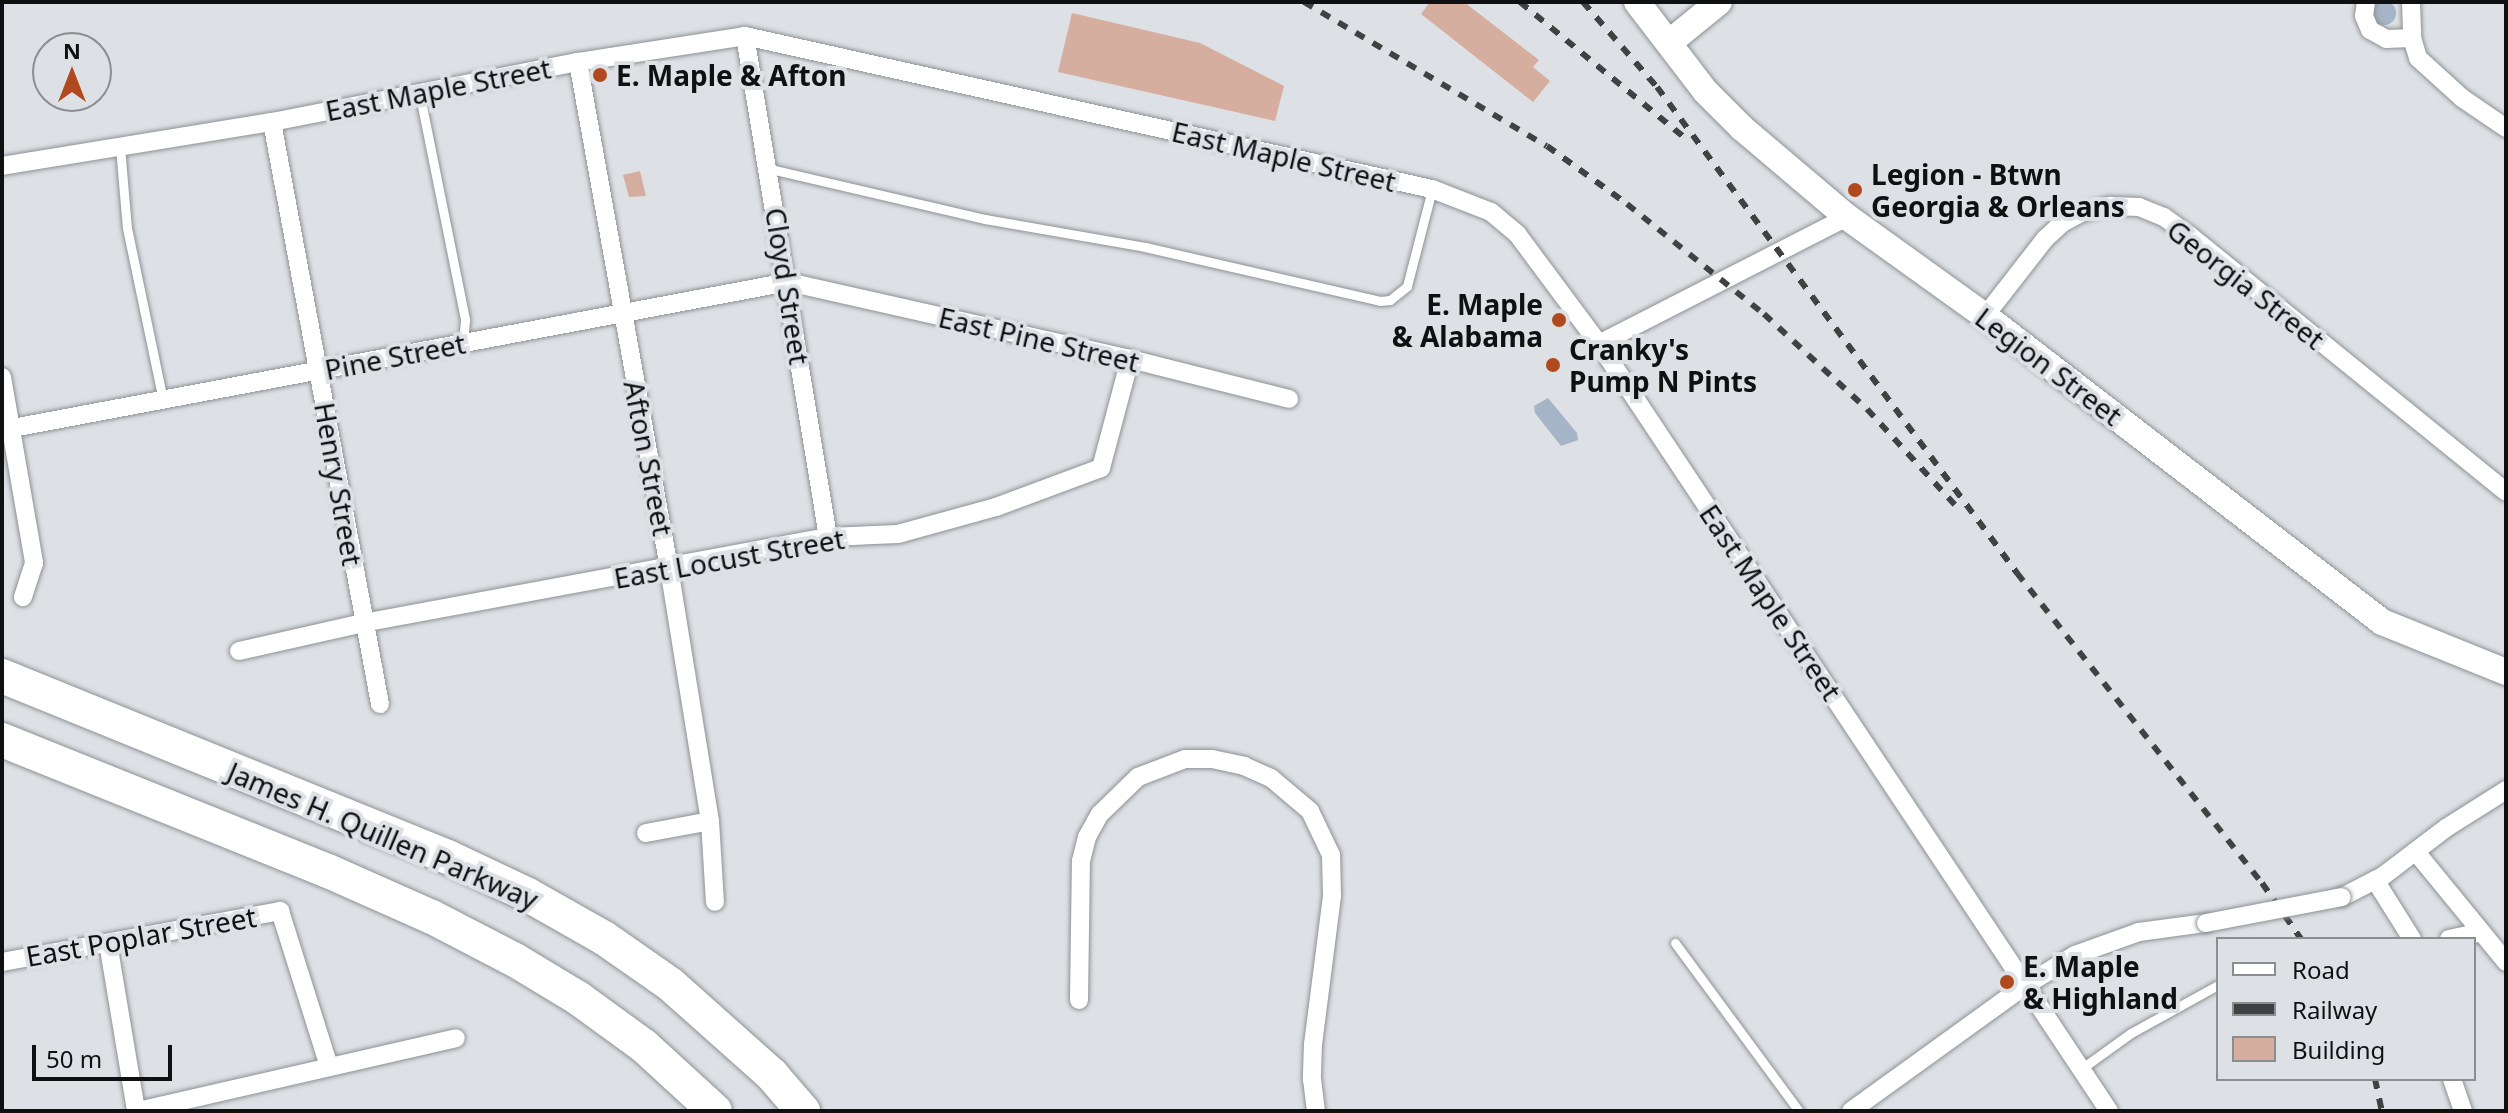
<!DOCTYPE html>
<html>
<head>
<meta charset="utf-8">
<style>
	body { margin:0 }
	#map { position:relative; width:2508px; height:1113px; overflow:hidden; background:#dde0e4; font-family:"Noto Sans",sans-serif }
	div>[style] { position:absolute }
	.green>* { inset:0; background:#a5b4c6 }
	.round { border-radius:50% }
	.building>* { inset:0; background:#d5ae9f }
	.roads { filter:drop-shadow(0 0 2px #8e9195) drop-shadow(0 0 2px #8e9195) }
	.lane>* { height:9px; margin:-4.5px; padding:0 4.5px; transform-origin:4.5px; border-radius:4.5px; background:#fff }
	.street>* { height:18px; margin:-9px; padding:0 9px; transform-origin:9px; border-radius:9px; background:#fff }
	.secondary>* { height:26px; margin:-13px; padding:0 13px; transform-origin:13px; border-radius:13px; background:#fff }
	.highway>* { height:34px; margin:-17px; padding:0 17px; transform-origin:17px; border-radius:17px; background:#fff }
	.rail>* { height:6px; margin-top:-3px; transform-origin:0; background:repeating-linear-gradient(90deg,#3f4143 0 10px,transparent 0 20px) }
	.bridges { filter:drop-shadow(0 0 2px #8e9195) drop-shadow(0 0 2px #8e9195) }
	.street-bridge>* { height:18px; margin:-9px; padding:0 9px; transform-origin:9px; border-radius:9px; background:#fff }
	.dots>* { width:22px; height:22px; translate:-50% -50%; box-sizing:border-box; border:4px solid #dde0e4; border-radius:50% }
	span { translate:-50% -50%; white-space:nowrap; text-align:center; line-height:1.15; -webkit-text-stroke:8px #dde0e4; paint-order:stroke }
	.poi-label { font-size:28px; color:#0f1012; font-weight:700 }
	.left { translate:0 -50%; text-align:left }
	.right { translate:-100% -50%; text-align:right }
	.street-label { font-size:28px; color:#0f1012 }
	.frame { position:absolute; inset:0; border:4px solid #0f1012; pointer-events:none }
	.legend { position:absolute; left:2216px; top:937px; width:260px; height:144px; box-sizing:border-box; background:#dde0e4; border:2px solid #8b8d90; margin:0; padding:10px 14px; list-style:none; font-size:24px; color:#0f1012 }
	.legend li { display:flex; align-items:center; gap:16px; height:40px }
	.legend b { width:40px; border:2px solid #8b8d90 }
	.north { position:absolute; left:32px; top:32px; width:80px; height:80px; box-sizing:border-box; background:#dde0e4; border:2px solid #8b8d90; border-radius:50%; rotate:0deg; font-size:22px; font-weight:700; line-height:32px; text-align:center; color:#0f1012 }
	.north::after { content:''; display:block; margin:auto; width:28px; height:36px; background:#b04a1e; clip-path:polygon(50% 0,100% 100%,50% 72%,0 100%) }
	.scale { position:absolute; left:32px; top:1045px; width:140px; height:36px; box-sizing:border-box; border:4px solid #0f1012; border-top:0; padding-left:10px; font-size:24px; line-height:28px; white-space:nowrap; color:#0f1012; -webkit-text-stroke:6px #dde0e4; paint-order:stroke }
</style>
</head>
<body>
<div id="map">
	<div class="green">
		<i class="round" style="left:2372px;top:1px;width:24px;height:24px"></i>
		<i style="clip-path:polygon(1548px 398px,1577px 433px,1578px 440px,1561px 446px,1535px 413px,1534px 406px)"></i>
	</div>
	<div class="building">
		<i style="clip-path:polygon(1430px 2px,1464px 2px,1539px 60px,1533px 67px,1550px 81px,1533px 102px,1421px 14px)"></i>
		<i style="clip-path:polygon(1072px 13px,1200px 43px,1284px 86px,1275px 121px,1058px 72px)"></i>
		<i style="clip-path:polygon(640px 171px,646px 196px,629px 197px,623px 175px)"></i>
	</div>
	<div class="roads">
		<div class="lane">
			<i style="left:419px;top:91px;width:234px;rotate:78.6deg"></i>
			<i style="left:465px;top:320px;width:22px;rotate:95deg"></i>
			<i style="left:120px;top:147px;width:81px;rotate:85.1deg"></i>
			<i style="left:127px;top:228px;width:176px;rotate:78.2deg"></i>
			<i style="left:770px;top:169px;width:221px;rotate:13.1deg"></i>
			<i style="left:985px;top:219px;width:162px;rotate:9.9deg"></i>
			<i style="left:1145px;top:247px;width:241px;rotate:12.9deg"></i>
			<i style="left:1380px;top:301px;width:10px;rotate:-6deg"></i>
			<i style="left:1390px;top:300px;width:22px;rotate:-39deg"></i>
			<i style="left:1407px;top:286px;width:100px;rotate:-75.5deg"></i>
			<i style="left:1675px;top:943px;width:209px;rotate:53.6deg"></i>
			<i style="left:2081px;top:1069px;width:62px;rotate:-35.8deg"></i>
			<i style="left:2131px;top:1033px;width:99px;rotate:-28.9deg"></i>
		</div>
		<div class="street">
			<i style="left:2366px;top:2px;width:14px;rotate:98deg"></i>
			<i style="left:2364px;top:16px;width:15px;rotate:67deg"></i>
			<i style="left:2370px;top:30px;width:18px;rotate:29deg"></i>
			<i style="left:2386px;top:39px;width:26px;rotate:-2deg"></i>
			<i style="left:2411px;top:2px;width:36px;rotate:88deg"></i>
			<i style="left:2412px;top:38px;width:21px;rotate:73deg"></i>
			<i style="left:2418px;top:58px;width:59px;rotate:42.3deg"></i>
			<i style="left:2462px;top:98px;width:53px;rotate:34.3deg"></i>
			<i style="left:745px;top:36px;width:508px;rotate:80.59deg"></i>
			<i style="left:578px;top:62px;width:514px;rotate:79.8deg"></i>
			<i style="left:669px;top:568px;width:256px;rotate:80.8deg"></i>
			<i style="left:710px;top:821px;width:81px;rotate:86.5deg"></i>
			<i style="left:272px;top:122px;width:592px;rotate:79.49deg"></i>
			<i style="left:2px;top:166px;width:274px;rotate:-9.3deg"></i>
			<i style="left:272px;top:122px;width:312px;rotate:-11.1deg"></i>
			<i style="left:578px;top:62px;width:169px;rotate:-8.8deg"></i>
			<i style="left:745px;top:36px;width:704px;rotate:12.56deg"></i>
			<i style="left:1432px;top:189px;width:63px;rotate:21.3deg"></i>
			<i style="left:1491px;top:212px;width:35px;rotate:40deg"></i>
			<i style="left:1518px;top:235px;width:136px;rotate:53.4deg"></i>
			<i style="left:1599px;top:344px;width:921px;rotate:56.38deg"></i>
			<i style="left:1985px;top:316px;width:98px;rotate:-52.1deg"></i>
			<i style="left:2045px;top:239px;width:23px;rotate:-43deg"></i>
			<i style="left:2062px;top:223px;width:24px;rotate:-28deg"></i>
			<i style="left:2083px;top:212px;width:28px;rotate:-13deg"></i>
			<i style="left:2110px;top:206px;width:29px;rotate:2deg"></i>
			<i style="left:2139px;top:207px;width:27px;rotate:22deg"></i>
			<i style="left:2164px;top:217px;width:31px;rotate:36deg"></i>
			<i style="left:2189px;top:235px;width:408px;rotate:39deg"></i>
			<i style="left:1599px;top:344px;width:279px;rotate:-27.1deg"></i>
			<i style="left:2px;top:377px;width:189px;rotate:80.2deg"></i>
			<i style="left:34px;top:563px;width:36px;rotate:108deg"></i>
			<i style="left:2px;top:430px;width:800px;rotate:-10.66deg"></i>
			<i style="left:788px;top:282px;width:351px;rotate:12.7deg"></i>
			<i style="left:1130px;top:359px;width:164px;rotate:14.1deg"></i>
			<i style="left:239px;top:651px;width:127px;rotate:-12.7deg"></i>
			<i style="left:363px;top:623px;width:473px;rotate:-10.5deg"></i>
			<i style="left:828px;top:537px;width:70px;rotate:-2.5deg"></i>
			<i style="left:898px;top:534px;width:102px;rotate:-15.4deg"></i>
			<i style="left:996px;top:507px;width:112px;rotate:-20.4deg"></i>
			<i style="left:1101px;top:468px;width:113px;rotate:-75.1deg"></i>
			<i style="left:646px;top:833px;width:65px;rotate:-10.6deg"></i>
			<i style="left:2416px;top:852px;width:142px;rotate:50.7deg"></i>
			<i style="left:2375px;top:880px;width:70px;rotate:57.9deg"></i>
			<i style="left:2342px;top:897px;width:46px;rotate:-27.1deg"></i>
			<i style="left:2383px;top:876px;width:79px;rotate:-37.3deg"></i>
			<i style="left:2446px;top:828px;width:71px;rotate:-32.3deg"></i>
			<i style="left:2449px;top:939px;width:33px;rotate:-12deg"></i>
			<i style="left:108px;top:943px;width:170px;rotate:80.5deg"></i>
			<i style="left:2px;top:962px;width:283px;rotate:-10.4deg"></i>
			<i style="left:280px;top:911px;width:163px;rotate:72.5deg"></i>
			<i style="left:1079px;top:1000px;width:139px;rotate:-89.2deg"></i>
			<i style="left:1081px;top:861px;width:25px;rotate:-76deg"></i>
			<i style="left:1087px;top:837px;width:26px;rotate:-61deg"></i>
			<i style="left:1100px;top:814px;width:53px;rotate:-44.2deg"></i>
			<i style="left:1138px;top:777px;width:50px;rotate:-21deg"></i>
			<i style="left:1185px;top:759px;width:27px"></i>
			<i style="left:1212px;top:759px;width:33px;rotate:12deg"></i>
			<i style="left:1244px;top:766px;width:30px;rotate:24deg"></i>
			<i style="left:1271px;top:778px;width:51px;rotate:40.2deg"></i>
			<i style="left:1310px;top:811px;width:49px;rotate:64.5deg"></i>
			<i style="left:1331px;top:855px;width:41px;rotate:88.6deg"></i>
			<i style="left:1332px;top:896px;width:149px;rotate:97.3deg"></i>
			<i style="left:1313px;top:1044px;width:35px;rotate:92deg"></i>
			<i style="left:1312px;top:1079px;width:32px;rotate:83deg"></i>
			<i style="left:2452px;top:1079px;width:34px;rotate:71deg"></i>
			<i style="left:138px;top:1111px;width:326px;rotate:-12.9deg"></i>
			<i style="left:1851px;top:1111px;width:216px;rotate:-35.8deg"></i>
			<i style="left:2026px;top:985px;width:57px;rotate:-31.5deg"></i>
			<i style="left:2075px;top:955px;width:68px;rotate:-19.8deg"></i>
			<i style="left:2139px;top:932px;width:68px;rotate:-7.7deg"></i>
		</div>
		<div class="secondary">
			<i style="left:1637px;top:2px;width:112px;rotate:52.6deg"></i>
			<i style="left:1705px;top:91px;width:52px;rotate:45deg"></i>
			<i style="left:1742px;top:128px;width:138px;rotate:40.3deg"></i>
			<i style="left:1847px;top:217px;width:170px;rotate:35.7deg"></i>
			<i style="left:1985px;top:316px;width:501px;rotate:37.62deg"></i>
			<i style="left:2382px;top:622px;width:134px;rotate:22deg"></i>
			<i style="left:1670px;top:42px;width:63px;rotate:-39.2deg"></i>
		</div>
		<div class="highway">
			<i style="left:2px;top:676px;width:481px;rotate:22.1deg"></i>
			<i style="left:448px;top:857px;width:89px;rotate:25.4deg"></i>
			<i style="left:528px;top:895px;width:87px;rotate:29.5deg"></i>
			<i style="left:604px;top:938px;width:80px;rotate:34.9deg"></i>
			<i style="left:670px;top:984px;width:137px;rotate:41.7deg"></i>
			<i style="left:772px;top:1075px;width:48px;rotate:49.3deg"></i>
			<i style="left:2px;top:740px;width:351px;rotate:21.9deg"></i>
			<i style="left:328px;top:871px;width:114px;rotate:23.9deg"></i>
			<i style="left:432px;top:917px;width:93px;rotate:27.4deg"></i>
			<i style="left:515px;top:960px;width:74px;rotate:31.1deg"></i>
			<i style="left:578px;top:998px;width:82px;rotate:36deg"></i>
			<i style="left:644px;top:1046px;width:96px;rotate:42.5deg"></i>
		</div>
	</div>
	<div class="rail">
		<i style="left:1304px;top:2px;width:282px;rotate:30.7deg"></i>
		<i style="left:1547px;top:146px;width:99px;rotate:35.9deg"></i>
		<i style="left:1627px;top:204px;width:176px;rotate:38.8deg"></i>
		<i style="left:1764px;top:314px;width:140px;rotate:42.7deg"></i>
		<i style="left:1867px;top:409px;width:130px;rotate:47.5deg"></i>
		<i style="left:1520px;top:2px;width:214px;rotate:39.5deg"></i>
		<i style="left:1583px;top:2px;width:113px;rotate:49deg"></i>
		<i style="left:1657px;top:87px;width:605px;rotate:53.47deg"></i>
		<i style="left:2017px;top:573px;width:395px;rotate:51.7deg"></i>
		<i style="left:2262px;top:883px;width:68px;rotate:55.1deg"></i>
		<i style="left:2375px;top:1079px;width:33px;rotate:78deg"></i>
	</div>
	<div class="bridges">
		<div class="street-bridge">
			<i style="left:2206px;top:923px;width:138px;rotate:-10.8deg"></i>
		</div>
	</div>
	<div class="dots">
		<i style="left:600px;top:75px;background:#b04a1e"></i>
		<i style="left:1855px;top:190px;background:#b04a1e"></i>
		<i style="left:1559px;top:320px;background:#b04a1e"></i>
		<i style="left:1553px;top:365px;background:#b04a1e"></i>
		<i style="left:2007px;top:982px;background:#b04a1e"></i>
	</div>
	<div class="poi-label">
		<span class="left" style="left:616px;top:75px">E. Maple &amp; Afton</span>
		<span class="left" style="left:1871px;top:190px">Legion - Btwn<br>Georgia &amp; Orleans</span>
		<span class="right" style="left:1543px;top:320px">E. Maple<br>&amp; Alabama</span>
		<span class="left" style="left:1569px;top:365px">Cranky's<br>Pump N Pints</span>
		<span class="left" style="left:2023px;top:982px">E. Maple<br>&amp; Highland</span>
	</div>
	<div class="street-label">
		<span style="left:438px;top:89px;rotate:-11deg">East Maple Street</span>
		<span style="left:1284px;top:156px;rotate:13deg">East Maple Street</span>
		<span style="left:2246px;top:284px;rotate:38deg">Georgia Street</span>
		<span style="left:788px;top:286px;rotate:81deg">Cloyd Street</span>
		<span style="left:1039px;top:339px;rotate:13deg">East Pine Street</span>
		<span style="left:395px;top:356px;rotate:-11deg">Pine Street</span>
		<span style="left:2049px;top:366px;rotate:37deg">Legion Street</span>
		<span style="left:649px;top:458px;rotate:79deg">Afton Street</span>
		<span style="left:339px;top:484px;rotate:80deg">Henry Street</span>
		<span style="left:729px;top:558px;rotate:-10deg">East Locust Street</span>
		<span style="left:1771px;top:602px;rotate:56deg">East Maple Street</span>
		<span style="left:383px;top:835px;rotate:23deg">James H. Quillen Parkway</span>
		<span style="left:141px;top:936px;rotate:-10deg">East Poplar Street</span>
	</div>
	<div class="frame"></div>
	<ul class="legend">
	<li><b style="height:10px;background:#fff"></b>Road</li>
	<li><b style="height:10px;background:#3f4143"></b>Railway</li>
	<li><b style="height:22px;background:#d5ae9f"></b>Building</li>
	</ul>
	<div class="north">N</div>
	<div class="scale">50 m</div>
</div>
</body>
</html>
